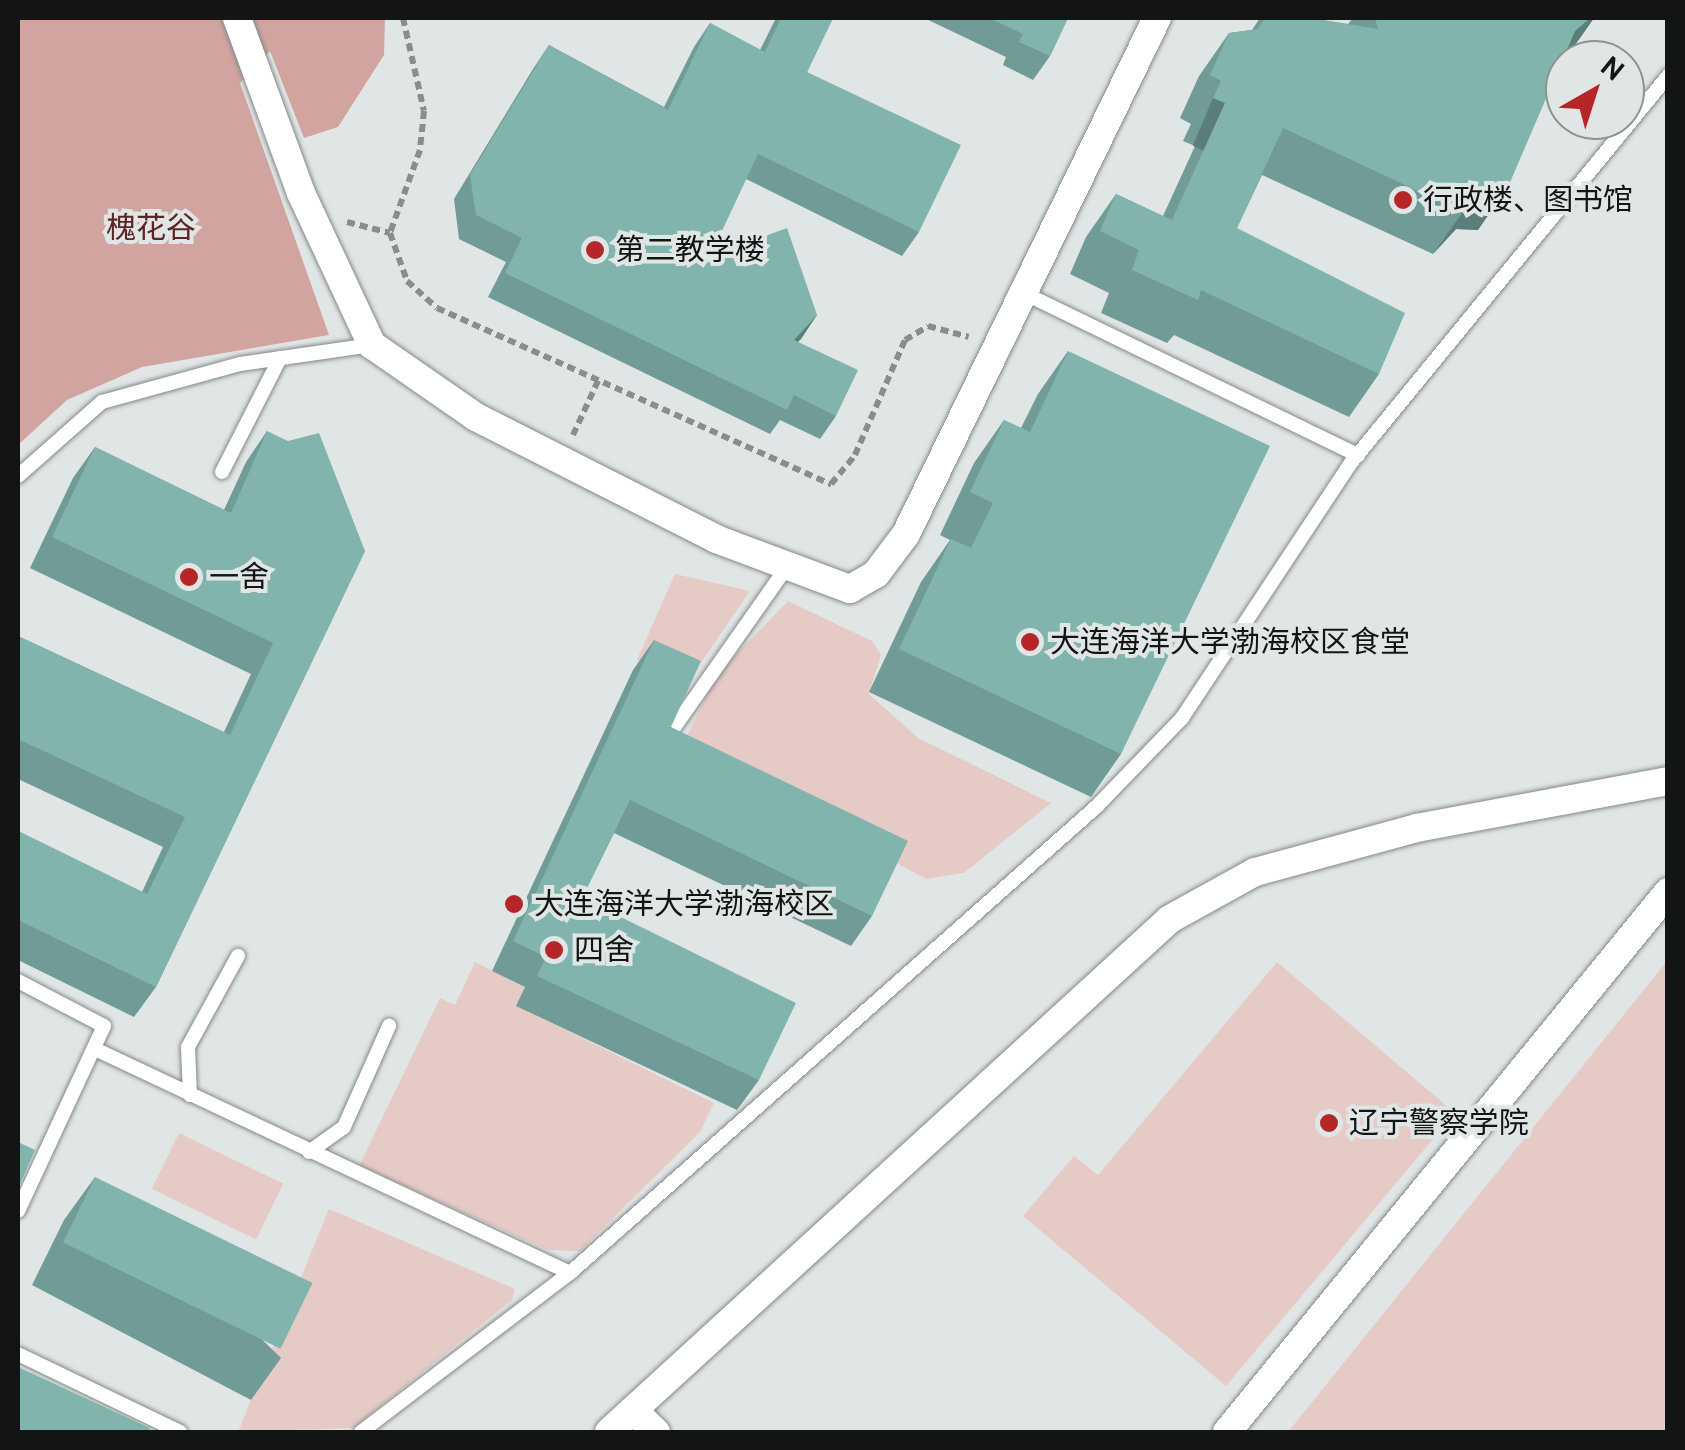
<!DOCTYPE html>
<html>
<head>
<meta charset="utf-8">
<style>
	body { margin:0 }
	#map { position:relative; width:1685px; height:1450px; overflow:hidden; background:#e0e6e5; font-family:Cabin,"Noto Sans SC",sans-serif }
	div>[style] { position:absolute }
	.green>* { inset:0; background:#e6cac6; transform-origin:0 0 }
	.forest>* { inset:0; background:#d1a49f }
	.path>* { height:6px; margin-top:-3px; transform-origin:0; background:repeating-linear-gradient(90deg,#898e8d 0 8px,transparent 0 13px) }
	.roads { filter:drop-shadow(0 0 2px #838988) drop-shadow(0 0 2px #838988) }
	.lane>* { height:14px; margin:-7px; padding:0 7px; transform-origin:7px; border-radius:7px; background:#fff }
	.street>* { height:28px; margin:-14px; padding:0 14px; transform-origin:14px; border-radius:14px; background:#fff }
	.wall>* { inset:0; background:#709b96 }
	.shaded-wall>* { inset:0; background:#5b7e7a; transform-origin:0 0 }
	.building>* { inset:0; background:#82b4ae; transform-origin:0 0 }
	.dots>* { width:28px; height:28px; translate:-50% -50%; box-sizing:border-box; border:5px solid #e0e6e5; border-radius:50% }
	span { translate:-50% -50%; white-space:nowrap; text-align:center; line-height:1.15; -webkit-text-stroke:8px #e0e6e5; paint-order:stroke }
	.poi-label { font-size:30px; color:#131514 }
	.left { translate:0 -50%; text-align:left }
	.park-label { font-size:30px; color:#5d2421 }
	.frame { position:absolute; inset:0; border:20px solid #131514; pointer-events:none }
	.north { position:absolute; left:1545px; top:40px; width:100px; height:100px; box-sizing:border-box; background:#e0e6e5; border:2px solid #8e9291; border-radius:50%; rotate:39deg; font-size:28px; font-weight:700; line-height:40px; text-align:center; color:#131514 }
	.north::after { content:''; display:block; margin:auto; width:35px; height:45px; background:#b62629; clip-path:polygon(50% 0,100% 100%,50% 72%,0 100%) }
</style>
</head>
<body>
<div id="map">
	<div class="green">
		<i style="clip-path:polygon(675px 574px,750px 591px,688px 682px,637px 660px)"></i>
		<i style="clip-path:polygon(788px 601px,872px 641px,881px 655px,869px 694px,918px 738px,1051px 803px,964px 873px,926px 879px,682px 746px,717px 674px)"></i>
		<i style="clip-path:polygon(1667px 961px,1667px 1432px,1288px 1432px)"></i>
		<i style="clip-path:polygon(475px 962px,525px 987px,517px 1006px,714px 1103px,700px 1132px,580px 1251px,548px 1250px,359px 1166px,440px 998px,455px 1005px)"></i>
		<i style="clip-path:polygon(1277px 962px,1455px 1113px,1226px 1386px,1023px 1216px,1074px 1156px,1098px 1175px)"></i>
		<i style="left:179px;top:1133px;width:116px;height:62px;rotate:26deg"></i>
		<i style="clip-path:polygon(329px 1209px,515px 1289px,512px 1300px,353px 1428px,238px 1432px)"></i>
	</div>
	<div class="forest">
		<i style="clip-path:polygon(18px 18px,385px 18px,384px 55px,338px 127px,304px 138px,270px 51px,240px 83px,329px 335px,142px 367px,67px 400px,18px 445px)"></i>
	</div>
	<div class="path">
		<i style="left:403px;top:18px;width:95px;rotate:77.3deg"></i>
		<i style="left:424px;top:111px;width:39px;rotate:96deg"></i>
		<i style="left:420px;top:150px;width:88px;rotate:109.9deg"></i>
		<i style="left:390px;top:233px;width:51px;rotate:70.5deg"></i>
		<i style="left:407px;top:281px;width:40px;rotate:42deg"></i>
		<i style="left:437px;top:308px;width:432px;rotate:24.1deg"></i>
		<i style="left:831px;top:484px;width:38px;rotate:-50deg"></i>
		<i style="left:855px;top:455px;width:125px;rotate:-66.5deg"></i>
		<i style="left:905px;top:340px;width:27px;rotate:-31deg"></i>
		<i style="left:928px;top:326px;width:42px;rotate:15deg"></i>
		<i style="left:347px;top:222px;width:44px;rotate:14.3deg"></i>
		<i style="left:573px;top:435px;width:60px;rotate:-65.2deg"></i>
	</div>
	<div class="roads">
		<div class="lane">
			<i style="left:1028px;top:295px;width:367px;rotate:25.9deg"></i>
			<i style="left:222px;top:472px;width:128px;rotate:-63deg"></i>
			<i style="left:18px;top:476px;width:112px;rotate:-41.4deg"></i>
			<i style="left:102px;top:402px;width:143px;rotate:-15.4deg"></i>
			<i style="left:240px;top:364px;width:133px;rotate:-8.2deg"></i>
			<i style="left:673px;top:729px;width:197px;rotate:-54.9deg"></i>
			<i style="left:18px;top:981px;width:97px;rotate:27.6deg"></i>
			<i style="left:104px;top:1026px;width:204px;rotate:114.9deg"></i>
			<i style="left:95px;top:1049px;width:525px;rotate:25.25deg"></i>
			<i style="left:570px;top:1273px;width:703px;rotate:-41.54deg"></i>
			<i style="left:1096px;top:807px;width:124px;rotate:-46deg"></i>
			<i style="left:1182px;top:718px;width:305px;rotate:-56.5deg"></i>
			<i style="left:1350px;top:464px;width:502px;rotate:-50.66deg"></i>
			<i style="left:190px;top:1095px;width:48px;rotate:-92.4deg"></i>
			<i style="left:188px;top:1047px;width:104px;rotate:-61.2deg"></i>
			<i style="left:309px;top:1152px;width:43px;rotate:-35.5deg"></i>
			<i style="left:344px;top:1127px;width:111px;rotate:-66deg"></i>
			<i style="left:18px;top:1354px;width:180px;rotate:25.7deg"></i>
			<i style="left:361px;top:1432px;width:263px;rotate:-37.3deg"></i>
		</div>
		<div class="street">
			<i style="left:237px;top:18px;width:186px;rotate:69.9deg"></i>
			<i style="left:301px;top:193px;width:168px;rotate:65deg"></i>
			<i style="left:372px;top:345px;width:126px;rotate:34.7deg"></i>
			<i style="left:476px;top:417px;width:269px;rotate:26.9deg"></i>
			<i style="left:716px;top:539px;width:143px;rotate:20.5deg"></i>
			<i style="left:850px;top:589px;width:30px;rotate:-30deg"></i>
			<i style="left:876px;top:574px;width:50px;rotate:-53.1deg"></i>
			<i style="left:906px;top:534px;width:574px;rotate:-64.06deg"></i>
			<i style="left:633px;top:1410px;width:32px;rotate:44deg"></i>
			<i style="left:609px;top:1432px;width:760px;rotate:-42.44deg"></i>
			<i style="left:1170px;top:919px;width:97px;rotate:-28.9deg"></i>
			<i style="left:1255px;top:872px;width:168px;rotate:-15.2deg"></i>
			<i style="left:1417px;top:828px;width:255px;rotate:-10.6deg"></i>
			<i style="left:1227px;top:1432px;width:697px;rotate:-50.76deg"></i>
		</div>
	</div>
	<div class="wall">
		<i style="clip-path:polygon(776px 18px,833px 18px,807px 72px,919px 232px,902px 256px,746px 179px,710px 256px,817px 315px,798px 342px,836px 416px,820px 439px,780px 420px,770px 434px,488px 297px,506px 262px,459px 239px,454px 199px,533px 69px,549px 45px,664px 107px,694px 47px,710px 23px,760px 50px)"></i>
		<i style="clip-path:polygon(924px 18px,1068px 18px,1050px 56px,1033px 80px,1003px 65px,1006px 57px)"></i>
		<i style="clip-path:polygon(1260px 18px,1310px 18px,1348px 24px,1353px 18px,1594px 18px,1570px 52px,1564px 58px,1478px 230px,1456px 229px,1433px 254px,1262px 175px,1237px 228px,1379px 374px,1349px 417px,1174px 335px,1167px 343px,1101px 313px,1109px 293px,1070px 274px,1086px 237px,1116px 194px,1163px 216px,1195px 146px,1183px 141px,1191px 124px,1180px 118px,1199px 76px,1229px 33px,1252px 30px)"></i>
		<i style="clip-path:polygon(1068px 351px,1121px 754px,1091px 797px,869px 692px,921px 582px,950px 540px,940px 535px,974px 463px,1004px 420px,1021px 428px,1038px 394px)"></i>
		<i style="clip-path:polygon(267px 431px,365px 551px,156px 987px,134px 1017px,18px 960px,18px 831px,142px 892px,163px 847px,18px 779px,18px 636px,224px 732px,251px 674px,30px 568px,73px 478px,95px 447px,224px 510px,246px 462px)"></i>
		<i style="clip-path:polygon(654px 640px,671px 727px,872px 916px,851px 946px,614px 833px,582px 898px,759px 1080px,737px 1110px,516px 1006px,525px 987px,492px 971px,633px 670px)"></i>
		<i style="clip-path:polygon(95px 1177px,281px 1358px,251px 1400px,32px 1285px,64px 1220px)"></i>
	</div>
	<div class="shaded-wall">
		<i style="clip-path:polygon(1590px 18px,1594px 18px,1570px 52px,1545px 74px,1575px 31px)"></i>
		<i style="left:1213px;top:98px;width:13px;height:52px;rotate:23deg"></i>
		<i style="clip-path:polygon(1486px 186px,1508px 187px,1478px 230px,1456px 229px,1433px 254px,1463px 212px)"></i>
		<i style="clip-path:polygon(817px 315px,801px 339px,777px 363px,794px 340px)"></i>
	</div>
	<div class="building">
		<i style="clip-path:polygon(781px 18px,833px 18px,807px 72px,961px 145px,919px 232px,758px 154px,710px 256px,787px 228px,817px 315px,794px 340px,858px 370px,836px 416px,794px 395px,787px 410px,505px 273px,522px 238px,476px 215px,470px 175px,549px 45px,668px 110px,710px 23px,765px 52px)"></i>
		<i style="clip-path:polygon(989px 18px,1068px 18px,1050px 56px,1019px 42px,1023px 34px)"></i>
		<i style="clip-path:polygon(1265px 18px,1310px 18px,1378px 29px,1375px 18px,1590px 18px,1575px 31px,1508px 187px,1486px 186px,1463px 212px,1283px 128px,1237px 228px,1405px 313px,1379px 374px,1201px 290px,1198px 300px,1132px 270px,1139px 250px,1100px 231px,1116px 194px,1172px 220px,1225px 103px,1213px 98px,1221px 81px,1210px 75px,1229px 33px,1258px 29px)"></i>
		<i style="clip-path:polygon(1068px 351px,1270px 446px,1121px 754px,899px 649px,951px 539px,971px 548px,993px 503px,970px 492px,1004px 420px,1030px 432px)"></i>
		<i style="clip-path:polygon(267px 431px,288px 441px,319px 433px,365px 551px,156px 987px,18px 920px,18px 831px,147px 894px,185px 817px,18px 739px,18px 636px,230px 735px,273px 643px,52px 537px,95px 447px,231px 513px)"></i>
		<i style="clip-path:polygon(654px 640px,701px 661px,671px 727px,908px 841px,872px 916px,630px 800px,582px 898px,796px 1003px,759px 1080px,537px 976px,546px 957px,513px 941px)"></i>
		<i style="clip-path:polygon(18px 1142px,35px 1150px,18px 1189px)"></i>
		<i style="left:95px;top:1177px;width:242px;height:73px;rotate:26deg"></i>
		<i style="clip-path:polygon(18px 1367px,150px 1428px,148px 1432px,18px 1432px)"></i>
	</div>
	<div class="dots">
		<i style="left:1403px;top:200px;background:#b62629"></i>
		<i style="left:595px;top:250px;background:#b62629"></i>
		<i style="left:189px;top:577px;background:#b62629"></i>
		<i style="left:1030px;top:642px;background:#b62629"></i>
		<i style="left:514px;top:904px;background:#b62629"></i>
		<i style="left:554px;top:950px;background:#b62629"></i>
		<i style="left:1329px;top:1123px;background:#b62629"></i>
	</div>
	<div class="poi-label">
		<span class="left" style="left:1423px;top:200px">行政楼、图书馆</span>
		<span class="left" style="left:615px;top:250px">第二教学楼</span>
		<span class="left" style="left:209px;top:577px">一舍</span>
		<span class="left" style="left:1050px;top:642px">大连海洋大学渤海校区食堂</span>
		<span class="left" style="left:534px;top:904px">大连海洋大学渤海校区</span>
		<span class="left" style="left:574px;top:950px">四舍</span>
		<span class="left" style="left:1349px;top:1123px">辽宁警察学院</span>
	</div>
	<div class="park-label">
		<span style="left:151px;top:228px">槐花谷</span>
	</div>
	<div class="frame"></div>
	<div class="north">N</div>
</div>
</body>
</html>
